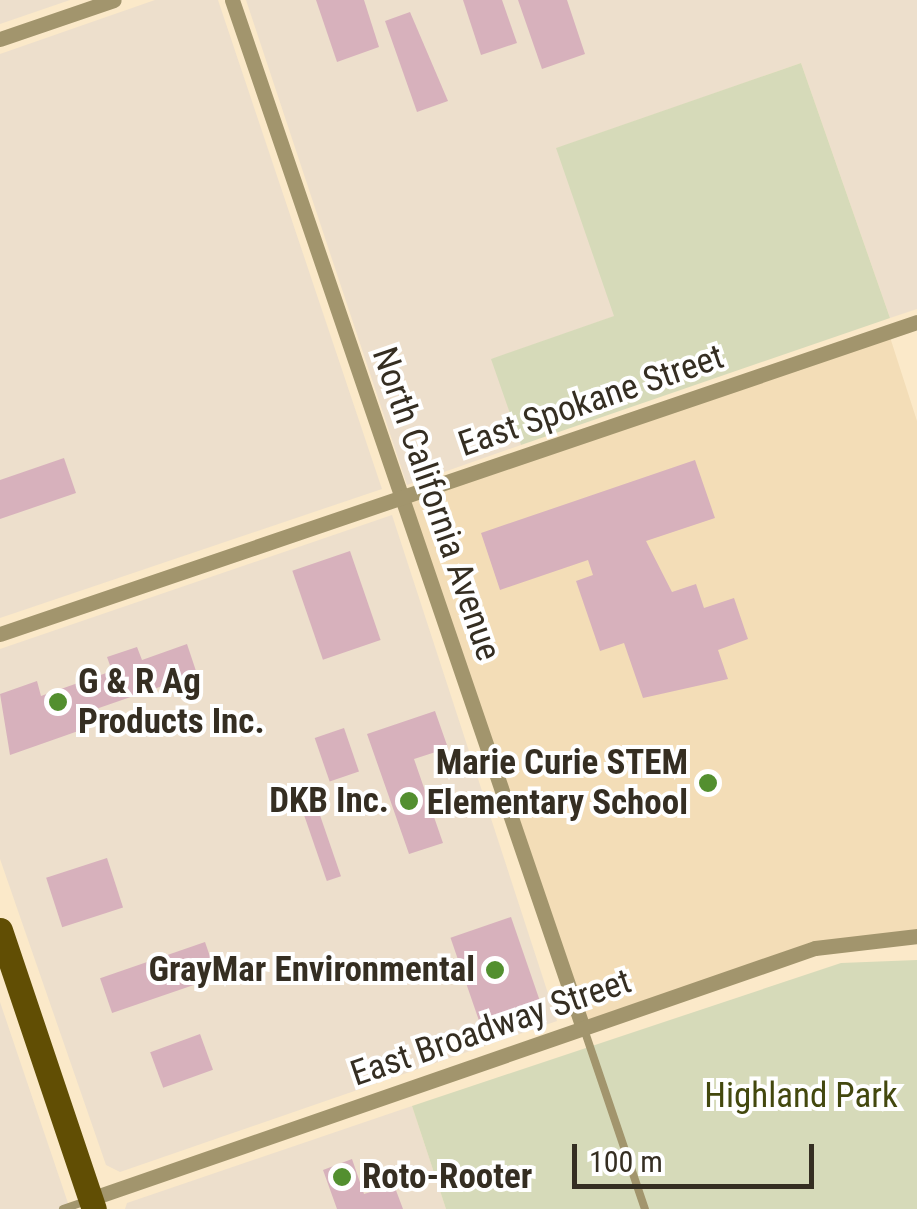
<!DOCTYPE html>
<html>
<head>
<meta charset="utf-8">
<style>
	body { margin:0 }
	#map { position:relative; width:917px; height:1209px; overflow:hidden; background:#fbe9c9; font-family:"Roboto Condensed",sans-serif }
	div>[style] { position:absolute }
	.industrial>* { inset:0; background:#eddfcc }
	.built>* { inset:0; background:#f3ddb7 }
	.green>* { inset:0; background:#d6dab9 }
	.building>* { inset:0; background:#d7b1bc; transform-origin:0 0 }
	.service>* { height:8px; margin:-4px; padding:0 4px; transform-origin:4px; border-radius:4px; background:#a2956d }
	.minor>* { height:15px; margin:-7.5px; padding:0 7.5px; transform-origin:7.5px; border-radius:7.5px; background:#a2956d }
	.primary>* { height:25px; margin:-12.5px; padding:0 12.5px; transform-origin:12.5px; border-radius:12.5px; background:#614e04 }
	.dots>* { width:28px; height:28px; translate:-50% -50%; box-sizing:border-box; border:5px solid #fff; border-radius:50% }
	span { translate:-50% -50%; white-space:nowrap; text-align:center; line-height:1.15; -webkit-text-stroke:8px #fff; paint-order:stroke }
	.street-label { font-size:35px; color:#352e22 }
	.poi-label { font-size:35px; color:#352e22; font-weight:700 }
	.left { translate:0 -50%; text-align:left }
	.right { translate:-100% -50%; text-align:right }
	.park-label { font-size:35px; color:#43480e }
	.scale { position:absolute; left:572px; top:1144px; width:242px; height:45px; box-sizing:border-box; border:5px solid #352e22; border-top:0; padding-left:12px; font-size:30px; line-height:35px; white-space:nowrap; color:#352e22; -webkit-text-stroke:8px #fff; paint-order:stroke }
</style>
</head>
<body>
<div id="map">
	<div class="industrial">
		<i style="clip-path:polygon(0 0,70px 0,0 24px)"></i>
		<i style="clip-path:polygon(155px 0,218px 0,382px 489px,0 618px,0 54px)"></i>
		<i style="clip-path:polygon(246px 0,917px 0,917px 309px,890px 318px,801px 63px,557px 148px,615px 316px,492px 359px,521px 445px,407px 485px)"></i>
		<i style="clip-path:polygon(392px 515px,557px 1021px,120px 1172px,106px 1165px,0 859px,0 649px)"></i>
		<i style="clip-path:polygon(0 1002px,70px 1209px,0 1209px)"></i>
		<i style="clip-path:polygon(412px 1106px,446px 1209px,125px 1209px,127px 1203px)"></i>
	</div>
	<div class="built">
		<i style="clip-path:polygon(888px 331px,917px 421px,917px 936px,847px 941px,583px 1028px,402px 497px)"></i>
	</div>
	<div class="green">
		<i style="clip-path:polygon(801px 63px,890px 318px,521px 445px,491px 359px,614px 316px,556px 148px)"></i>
		<i style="clip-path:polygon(917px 960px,917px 1209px,446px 1209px,412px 1106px,841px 963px)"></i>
	</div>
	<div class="building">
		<i style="clip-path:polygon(316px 0,364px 0,379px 47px,337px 62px)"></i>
		<i style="clip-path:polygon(463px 0,502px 0,517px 43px,481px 55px)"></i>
		<i style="clip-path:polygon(518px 0,567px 0,585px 54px,542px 69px)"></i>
		<i style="clip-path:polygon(410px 12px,448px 101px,417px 112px,385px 21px)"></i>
		<i style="clip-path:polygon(64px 458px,76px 493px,0 519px,0 480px)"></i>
		<i style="clip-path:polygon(695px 460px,715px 518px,646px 541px,672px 592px,696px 584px,704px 608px,734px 598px,748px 639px,718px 650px,728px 679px,643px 698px,624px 643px,600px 651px,576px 581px,593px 575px,588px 560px,500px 590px,481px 533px)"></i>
		<i style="left:350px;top:551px;width:94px;height:61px;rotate:71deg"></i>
		<i style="clip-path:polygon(187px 644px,197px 674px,96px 709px,101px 723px,10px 755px,0 694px,37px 681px,41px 696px,112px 671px,107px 657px,137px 647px,142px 660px)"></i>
		<i style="clip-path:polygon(435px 711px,448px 748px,414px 759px,443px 843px,409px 854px,367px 734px)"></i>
		<i style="left:344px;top:728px;width:46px;height:31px;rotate:71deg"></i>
		<i style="left:312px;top:792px;width:89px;height:15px;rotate:71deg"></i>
		<i style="left:107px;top:858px;width:52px;height:64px;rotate:72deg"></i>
		<i style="left:511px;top:917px;width:89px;height:64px;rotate:71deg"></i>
		<i style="left:205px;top:942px;width:37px;height:111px;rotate:71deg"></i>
		<i style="left:200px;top:1034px;width:38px;height:53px;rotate:70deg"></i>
		<i style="clip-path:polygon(352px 1159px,364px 1194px,394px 1185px,403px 1209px,337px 1209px,323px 1170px)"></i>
	</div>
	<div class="service">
		<i style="left:584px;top:1029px;width:190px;rotate:71.3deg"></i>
		<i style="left:63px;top:1209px;width:24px;rotate:-19deg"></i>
	</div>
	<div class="minor">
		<i style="left:232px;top:0;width:1086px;rotate:71.15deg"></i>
		<i style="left:0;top:39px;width:120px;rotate:-18.9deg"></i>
		<i style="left:0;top:634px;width:969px;rotate:-18.79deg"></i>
		<i style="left:90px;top:1199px;width:767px;rotate:-19.1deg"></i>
		<i style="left:815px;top:948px;width:103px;rotate:-6.7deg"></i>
	</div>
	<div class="primary">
		<i style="left:0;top:930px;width:294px;rotate:71.4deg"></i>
	</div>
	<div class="dots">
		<i style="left:58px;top:702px;background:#538f2f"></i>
		<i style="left:708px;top:783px;background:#538f2f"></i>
		<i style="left:409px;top:801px;background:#538f2f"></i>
		<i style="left:495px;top:970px;background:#538f2f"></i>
		<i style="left:342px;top:1177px;background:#538f2f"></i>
	</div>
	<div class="street-label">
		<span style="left:591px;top:401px;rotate:-19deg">East Spokane Street</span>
		<span style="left:436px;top:504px;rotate:71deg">North California Avenue</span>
		<span style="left:491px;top:1028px;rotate:-19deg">East Broadway Street</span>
	</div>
	<div class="poi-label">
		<span class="left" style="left:78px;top:702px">G &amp; R Ag<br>Products Inc.</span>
		<span class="right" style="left:688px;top:783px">Marie Curie STEM<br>Elementary School</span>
		<span class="right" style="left:389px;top:801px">DKB Inc.</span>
		<span class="right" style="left:475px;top:970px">GrayMar Environmental</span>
		<span class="left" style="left:362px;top:1177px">Roto-Rooter</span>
	</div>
	<div class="park-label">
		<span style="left:801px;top:1096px">Highland Park</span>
	</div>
	<div class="scale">100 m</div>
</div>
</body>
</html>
